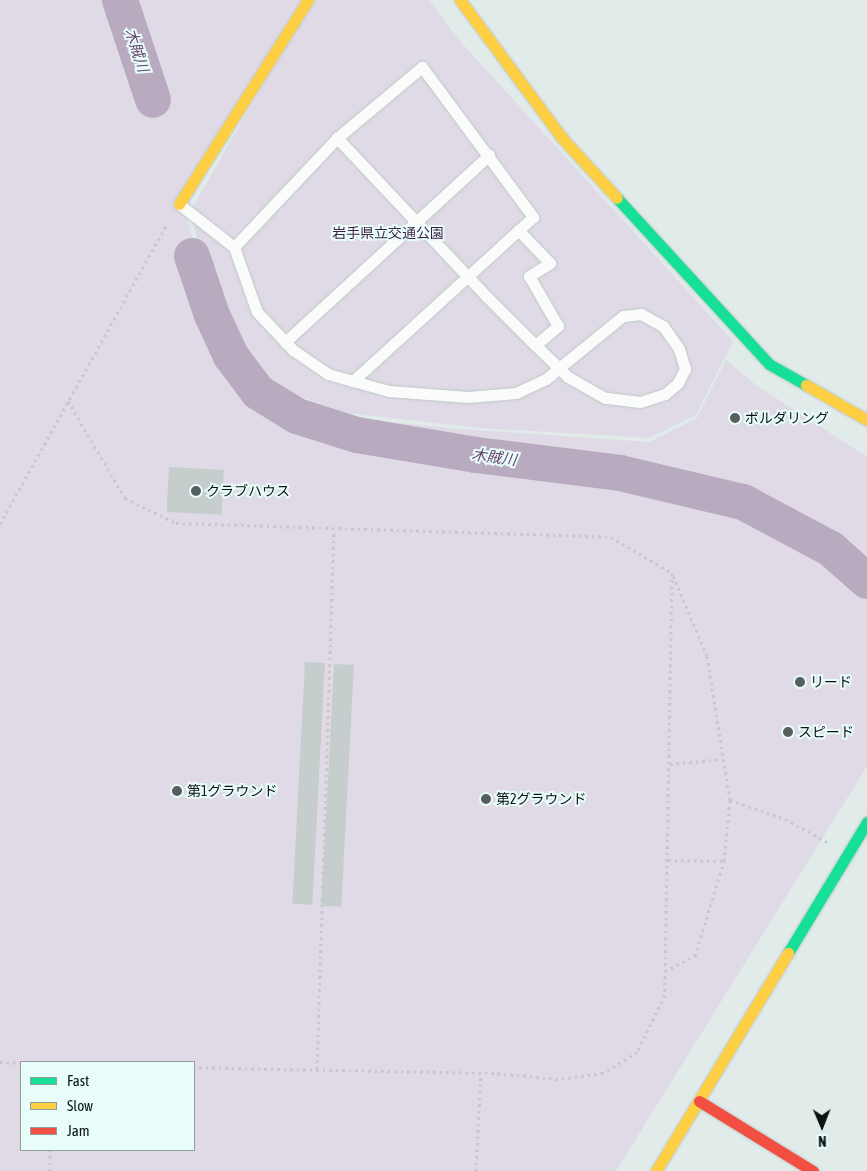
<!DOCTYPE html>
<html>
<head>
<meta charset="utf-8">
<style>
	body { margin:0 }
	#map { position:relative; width:867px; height:1171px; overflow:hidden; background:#e0ebea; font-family:"Asap Condensed","Noto Sans JP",sans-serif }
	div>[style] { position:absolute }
	.green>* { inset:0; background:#dfdae5 }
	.river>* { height:36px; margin:-18px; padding:0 18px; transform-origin:18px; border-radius:18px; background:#b9abbf }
	.building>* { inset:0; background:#c6cecd; transform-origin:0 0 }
	.path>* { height:3px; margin-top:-1.5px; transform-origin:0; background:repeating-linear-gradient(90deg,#c5c9c8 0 2.5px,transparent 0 6.5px) }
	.roads { filter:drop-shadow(0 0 1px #bfc7c6) drop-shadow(0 0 1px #bfc7c6) }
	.lane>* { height:11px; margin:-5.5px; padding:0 5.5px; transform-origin:5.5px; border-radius:5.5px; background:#fafcfc }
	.fast>* { height:11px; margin:-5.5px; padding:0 5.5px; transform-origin:5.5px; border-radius:5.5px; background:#16e098 }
	.slow>* { height:11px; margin:-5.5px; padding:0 5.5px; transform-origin:5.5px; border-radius:5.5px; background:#ffcf43 }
	.jam>* { height:11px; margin:-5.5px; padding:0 5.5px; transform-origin:5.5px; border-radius:5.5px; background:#f24e42 }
	.dots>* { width:14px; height:14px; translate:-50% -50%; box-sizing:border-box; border:2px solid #e8fdfa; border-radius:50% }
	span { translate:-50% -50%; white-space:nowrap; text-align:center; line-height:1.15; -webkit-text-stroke:4px #e8fdfa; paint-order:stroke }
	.park-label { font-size:14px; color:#401f46 }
	.poi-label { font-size:14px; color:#0c1312 }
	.left { translate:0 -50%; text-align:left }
	.water-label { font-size:15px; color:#65426c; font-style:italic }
	.legend { position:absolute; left:20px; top:1061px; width:175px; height:90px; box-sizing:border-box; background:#e8fdfa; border:1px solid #909f9d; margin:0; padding:6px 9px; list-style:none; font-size:15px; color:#0c1312 }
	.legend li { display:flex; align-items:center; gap:10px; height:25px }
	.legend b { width:25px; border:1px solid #909f9d }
	.north { position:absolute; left:797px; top:1101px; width:50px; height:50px; -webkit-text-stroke:4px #e8fdfa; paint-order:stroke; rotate:179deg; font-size:14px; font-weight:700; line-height:20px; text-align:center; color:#0c1312 }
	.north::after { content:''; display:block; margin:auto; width:18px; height:22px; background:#0c1312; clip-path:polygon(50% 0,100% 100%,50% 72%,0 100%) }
</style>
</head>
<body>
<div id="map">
	<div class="green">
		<i style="clip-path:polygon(evenodd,0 0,301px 0,185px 211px,200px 266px,245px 384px,351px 418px,459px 429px,650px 442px,697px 418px,726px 360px,756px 385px,867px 457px,867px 766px,616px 1171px,0 1171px,0 0,21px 1062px,194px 1062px,194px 1150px,21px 1150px,21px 1062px)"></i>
		<i style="clip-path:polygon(312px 0,429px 0,459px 40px,733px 341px,696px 415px,649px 438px,481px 428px,347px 413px,249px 379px,215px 304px,190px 212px)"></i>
	</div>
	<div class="river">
		<i style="left:120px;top:0;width:105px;rotate:71.7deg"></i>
		<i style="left:192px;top:256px;width:62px;rotate:71.3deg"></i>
		<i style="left:212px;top:315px;width:45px;rotate:65.1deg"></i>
		<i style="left:231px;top:356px;width:45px;rotate:53.1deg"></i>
		<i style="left:258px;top:392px;width:46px;rotate:31.6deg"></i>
		<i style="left:297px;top:416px;width:63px;rotate:17.6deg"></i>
		<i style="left:357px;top:435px;width:121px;rotate:9.5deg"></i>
		<i style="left:476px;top:455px;width:145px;rotate:7.1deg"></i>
		<i style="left:620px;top:473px;width:126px;rotate:13.3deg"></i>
		<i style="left:743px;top:502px;width:100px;rotate:28.1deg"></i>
		<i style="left:831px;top:549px;width:48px;rotate:41.6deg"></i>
	</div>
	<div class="building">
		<i style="left:169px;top:467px;width:55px;height:45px;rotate:3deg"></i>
		<i style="left:305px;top:662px;width:20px;height:242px;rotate:3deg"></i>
		<i style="left:334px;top:664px;width:20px;height:242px;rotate:3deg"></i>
	</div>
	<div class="path">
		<i style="left:68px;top:401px;width:113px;rotate:59.6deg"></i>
		<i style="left:125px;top:498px;width:57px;rotate:26.1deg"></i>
		<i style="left:176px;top:523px;width:435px;rotate:1.8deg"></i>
		<i style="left:611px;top:537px;width:71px;rotate:30.5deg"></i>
		<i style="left:672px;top:573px;width:422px;rotate:91deg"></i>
		<i style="left:665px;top:995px;width:64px;rotate:116.2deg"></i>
		<i style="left:637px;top:1052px;width:40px;rotate:148deg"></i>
		<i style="left:603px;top:1073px;width:45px;rotate:172.4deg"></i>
		<i style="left:558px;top:1079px;width:64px;rotate:-174.6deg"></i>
		<i style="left:494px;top:1073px;width:300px;rotate:-178.9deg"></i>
		<i style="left:0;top:524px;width:343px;rotate:-60.9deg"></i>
		<i style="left:670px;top:764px;width:53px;rotate:-5.4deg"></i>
		<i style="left:730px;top:800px;width:58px;rotate:19.1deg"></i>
		<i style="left:785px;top:819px;width:48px;rotate:28.7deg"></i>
		<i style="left:668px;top:860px;width:56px;rotate:1deg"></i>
		<i style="left:665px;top:971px;width:34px;rotate:-27deg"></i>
		<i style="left:695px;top:956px;width:99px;rotate:-73deg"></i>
		<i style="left:724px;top:861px;width:61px;rotate:-84.4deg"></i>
		<i style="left:730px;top:800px;width:146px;rotate:-99.1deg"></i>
		<i style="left:707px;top:656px;width:87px;rotate:-113deg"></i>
		<i style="left:0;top:1062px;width:21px;rotate:3deg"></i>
		<i style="left:317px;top:1069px;width:540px;rotate:-88.2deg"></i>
		<i style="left:50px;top:1171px;width:21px;rotate:-90deg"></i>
		<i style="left:476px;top:1171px;width:98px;rotate:-87.1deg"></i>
	</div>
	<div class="roads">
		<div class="lane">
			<i style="left:179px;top:204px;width:70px;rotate:38deg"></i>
			<i style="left:234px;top:247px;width:69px;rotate:70.5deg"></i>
			<i style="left:257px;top:312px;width:52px;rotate:46.5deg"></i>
			<i style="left:293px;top:350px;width:42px;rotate:34.4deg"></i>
			<i style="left:328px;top:374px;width:63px;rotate:15.6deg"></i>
			<i style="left:389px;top:391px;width:79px;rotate:4.3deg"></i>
			<i style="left:468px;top:397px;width:48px;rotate:-4.8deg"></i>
			<i style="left:516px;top:393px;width:33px;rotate:-25deg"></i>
			<i style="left:546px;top:379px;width:17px;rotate:-40deg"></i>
			<i style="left:559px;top:368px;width:82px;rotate:-39.1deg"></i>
			<i style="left:623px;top:316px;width:18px;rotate:-6deg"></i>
			<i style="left:641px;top:314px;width:25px;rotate:29deg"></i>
			<i style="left:663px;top:326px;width:28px;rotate:55deg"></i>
			<i style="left:679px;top:349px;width:21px;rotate:73deg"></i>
			<i style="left:685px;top:369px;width:16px;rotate:117deg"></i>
			<i style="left:678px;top:383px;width:17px;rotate:140deg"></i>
			<i style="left:665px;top:394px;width:26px;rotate:162deg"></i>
			<i style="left:640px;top:402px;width:35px;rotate:-173deg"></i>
			<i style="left:605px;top:398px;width:43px;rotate:-150.4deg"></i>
			<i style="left:568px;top:377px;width:13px;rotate:-135deg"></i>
			<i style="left:559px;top:368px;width:33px;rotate:-136deg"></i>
			<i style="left:535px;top:345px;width:68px;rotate:-135deg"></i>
			<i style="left:487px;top:297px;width:219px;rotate:-133.3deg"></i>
			<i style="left:518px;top:230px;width:46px;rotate:45.9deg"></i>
			<i style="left:550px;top:263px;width:25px;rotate:148deg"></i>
			<i style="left:529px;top:276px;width:58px;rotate:59.9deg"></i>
			<i style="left:558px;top:326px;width:30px;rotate:140deg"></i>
			<i style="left:234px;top:247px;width:150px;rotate:-46.6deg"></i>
			<i style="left:337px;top:138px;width:111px;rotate:-39.9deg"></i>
			<i style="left:422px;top:67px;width:187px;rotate:53.5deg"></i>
			<i style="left:533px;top:217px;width:244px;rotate:137.7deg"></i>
			<i style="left:285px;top:342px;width:277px;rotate:-42.5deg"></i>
		</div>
		<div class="fast">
			<i style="left:617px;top:198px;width:225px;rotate:47.5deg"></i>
			<i style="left:769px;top:364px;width:43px;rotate:29.6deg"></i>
			<i style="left:788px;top:953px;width:153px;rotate:-58.9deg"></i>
		</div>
		<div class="slow">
			<i style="left:460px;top:0;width:172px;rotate:53.5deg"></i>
			<i style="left:562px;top:138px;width:81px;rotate:47.5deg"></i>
			<i style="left:179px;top:204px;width:241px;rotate:-57.7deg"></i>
			<i style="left:806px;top:385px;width:70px;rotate:29.8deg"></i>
			<i style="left:656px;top:1171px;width:255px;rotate:-58.8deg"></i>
		</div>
		<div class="jam">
			<i style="left:699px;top:1101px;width:134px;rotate:31.6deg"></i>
		</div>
	</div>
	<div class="dots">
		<i style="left:735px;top:418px;background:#565f5e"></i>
		<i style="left:196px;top:491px;background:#565f5e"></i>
		<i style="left:800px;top:682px;background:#565f5e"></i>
		<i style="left:788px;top:732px;background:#565f5e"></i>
		<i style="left:177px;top:791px;background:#565f5e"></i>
		<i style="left:486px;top:799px;background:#565f5e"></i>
	</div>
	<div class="park-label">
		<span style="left:388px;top:233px">岩手県立交通公園</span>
	</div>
	<div class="poi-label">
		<span class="left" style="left:745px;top:418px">ボルダリング</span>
		<span class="left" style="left:206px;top:491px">クラブハウス</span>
		<span class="left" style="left:810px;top:682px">リード</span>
		<span class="left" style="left:798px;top:732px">スピード</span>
		<span class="left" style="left:187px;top:791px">第1グラウンド</span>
		<span class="left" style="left:496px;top:799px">第2グラウンド</span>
	</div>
	<div class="water-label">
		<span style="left:137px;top:50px;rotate:72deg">木賊川</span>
		<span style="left:494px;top:457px;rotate:8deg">木賊川</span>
	</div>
	<ul class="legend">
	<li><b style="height:6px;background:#16e098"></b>Fast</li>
	<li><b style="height:6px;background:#ffcf43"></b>Slow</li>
	<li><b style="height:6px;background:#f24e42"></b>Jam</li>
	</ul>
	<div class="north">N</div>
</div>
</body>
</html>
